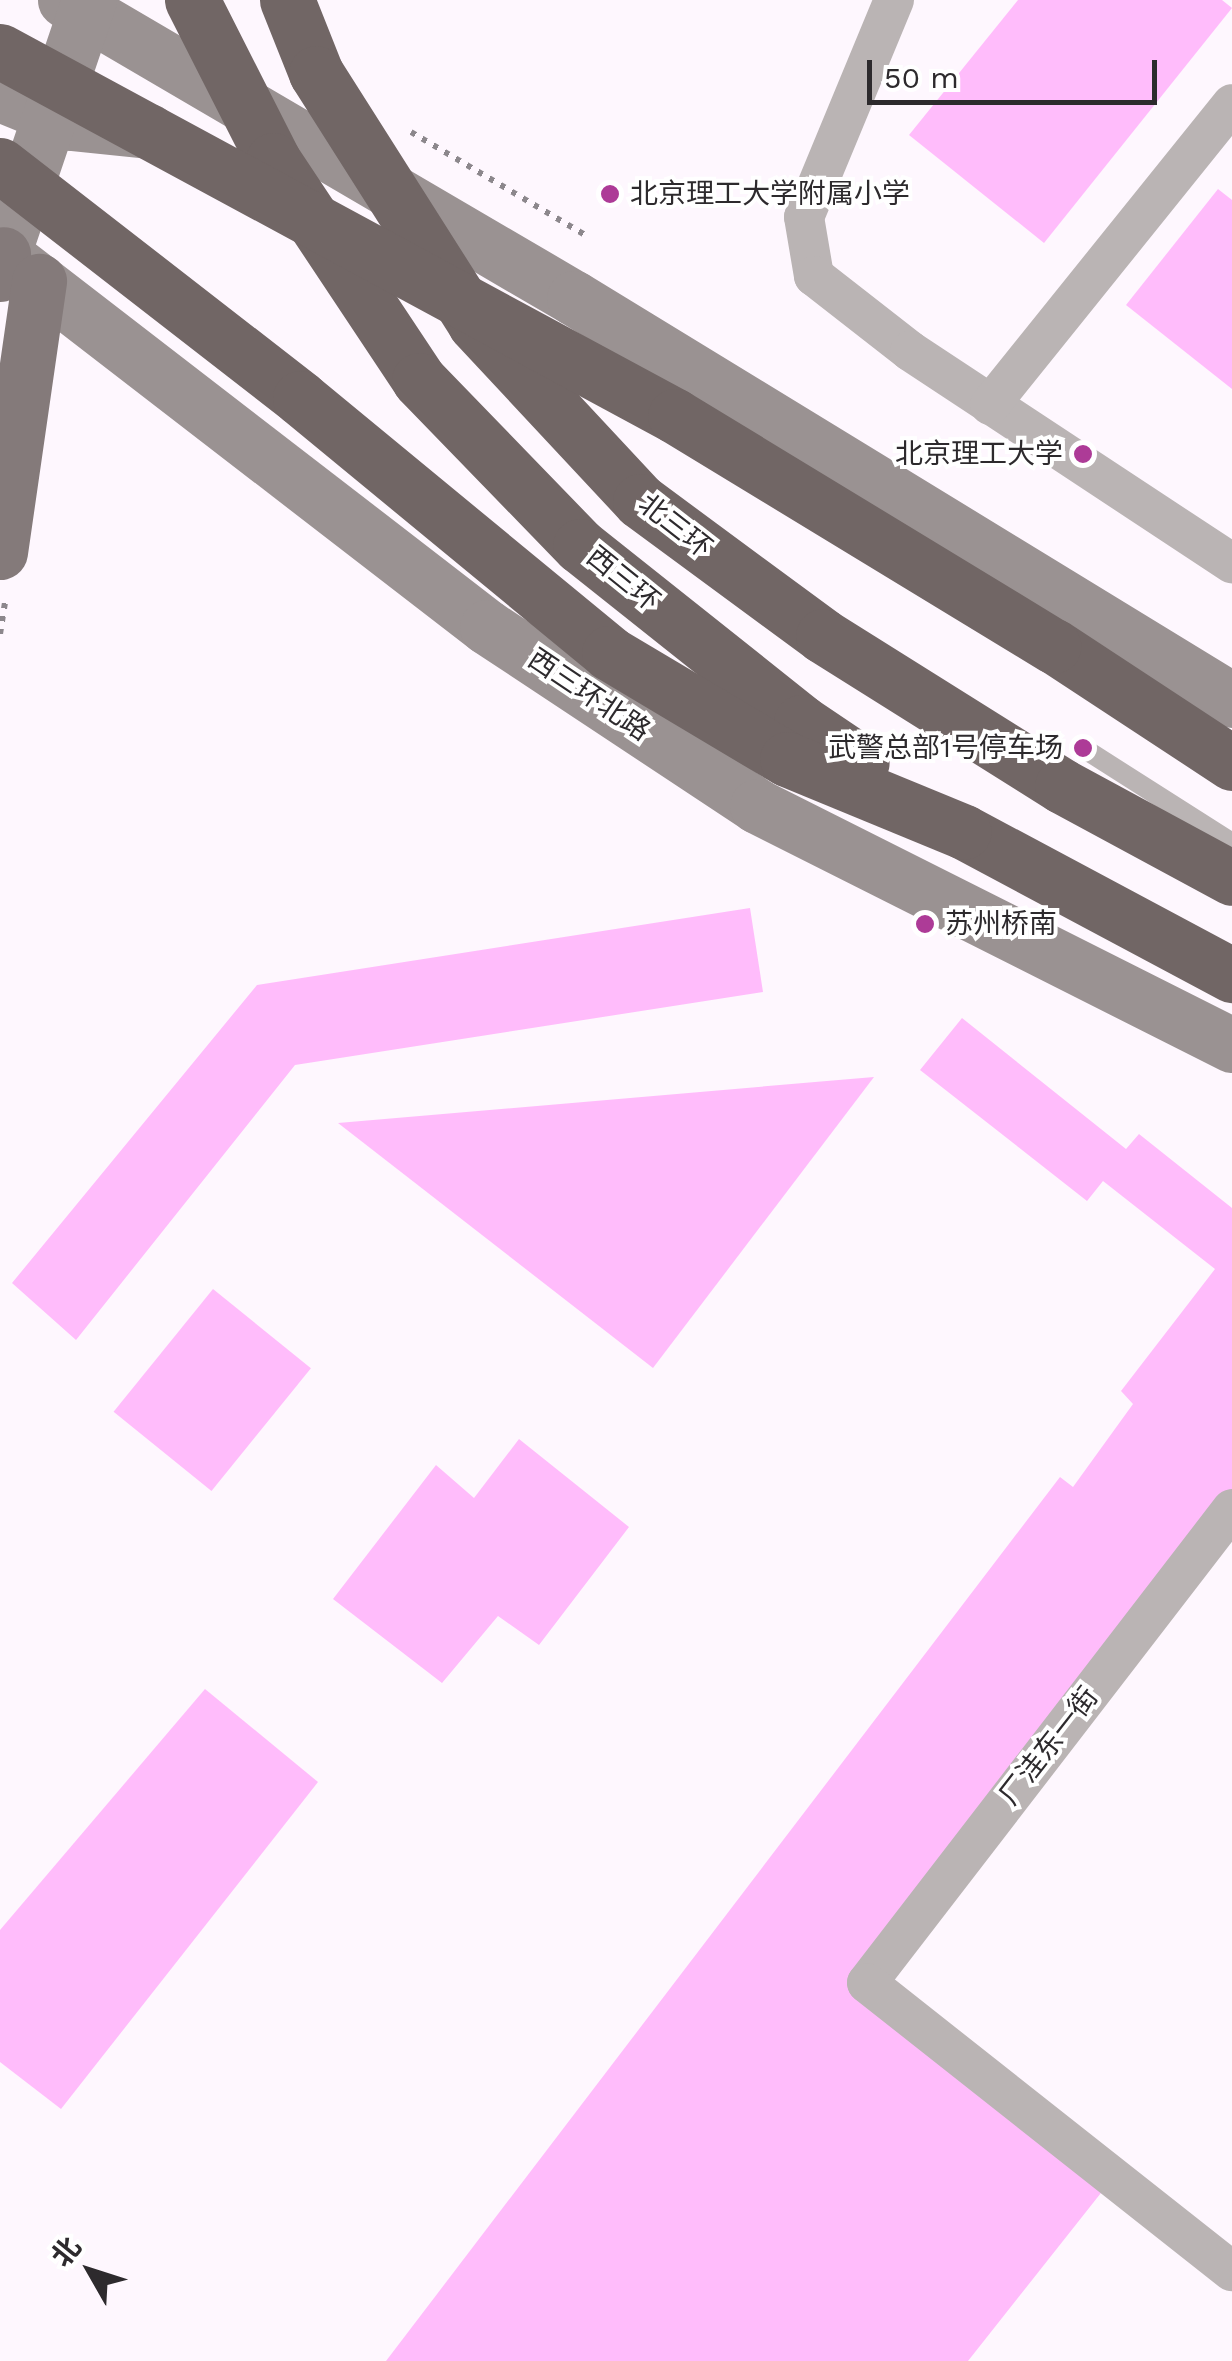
<!DOCTYPE html>
<html>
<head>
<meta charset="utf-8">
<style>
	body { margin:0 }
	#map { position:relative; width:1232px; height:2361px; overflow:hidden; background:#fef7fe; font-family:"Work Sans","Noto Sans SC",sans-serif }
	div>[style] { position:absolute }
	.building>* { inset:0; background:#ffbcfb; transform-origin:0 0 }
	.path>* { height:6px; margin-top:-3px; transform-origin:0; background:repeating-linear-gradient(90deg,#8c878c 0 5px,transparent 0 13px) }
	.lane>* { height:20px; margin:-10px; padding:0 10px; transform-origin:10px; border-radius:10px; background:#bab4b4 }
	.street>* { height:40px; margin:-20px; padding:0 20px; transform-origin:20px; border-radius:20px; background:#bab4b4 }
	.secondary>* { height:55px; margin:-27.5px; padding:0 27.5px; transform-origin:27.5px; border-radius:27.5px; background:#9a9292 }
	.primary>* { height:55px; margin:-27.5px; padding:0 27.5px; transform-origin:27.5px; border-radius:27.5px; background:#847a7a }
	.highway>* { height:55px; margin:-27.5px; padding:0 27.5px; transform-origin:27.5px; border-radius:27.5px; background:#716665 }
	.highway-bridge>* { height:55px; margin:-27.5px; padding:0 27.5px; transform-origin:27.5px; border-radius:27.5px; background:#716665 }
	.dots>* { width:28px; height:28px; translate:-50% -50%; box-sizing:border-box; border:5px solid #fff; border-radius:50% }
	span { translate:-50% -50%; white-space:nowrap; text-align:center; line-height:1.15; -webkit-text-stroke:8px #fff; paint-order:stroke }
	.poi-label { font-size:28px; color:#2d2a2d }
	.left { translate:0 -50%; text-align:left }
	.right { translate:-100% -50%; text-align:right }
	.street-label { font-size:28px; color:#2d2a2d }
	.north { position:absolute; left:40px; top:2221px; width:100px; height:100px; -webkit-text-stroke:8px #fff; paint-order:stroke; rotate:309deg; font-size:28px; font-weight:700; line-height:40px; text-align:center; color:#2d2a2d }
	.north::after { content:''; display:block; margin:auto; width:35px; height:45px; background:#2d2a2d; clip-path:polygon(50% 0,100% 100%,50% 72%,0 100%) }
	.scale { position:absolute; left:867px; top:60px; width:290px; height:45px; box-sizing:border-box; border:5px solid #2d2a2d; border-top:0; padding-left:12px; font-size:30px; line-height:35px; white-space:nowrap; color:#2d2a2d; -webkit-text-stroke:8px #fff; paint-order:stroke }
</style>
</head>
<body>
<div id="map">
	<div class="building">
		<i style="clip-path:polygon(1018px 0,1222px 0,1232px 8px,1044px 243px,909px 135px)"></i>
		<i style="clip-path:polygon(1218px 189px,1232px 200px,1232px 389px,1126px 305px)"></i>
		<i style="clip-path:polygon(750px 908px,763px 992px,295px 1065px,76px 1340px,12px 1283px,257px 985px)"></i>
		<i style="clip-path:polygon(962px 1018px,1126px 1149px,1139px 1134px,1232px 1208px,1232px 1509px,867px 1983px,1112px 2179px,968px 2361px,386px 2361px,1060px 1477px,1073px 1487px,1133px 1404px,1121px 1391px,1215px 1269px,1103px 1181px,1087px 1201px,920px 1070px)"></i>
		<i style="clip-path:polygon(874px 1077px,653px 1368px,338px 1123px)"></i>
		<i style="left:213px;top:1289px;width:126px;height:158px;rotate:39deg"></i>
		<i style="clip-path:polygon(519px 1439px,629px 1527px,539px 1645px,498px 1616px,442px 1683px,333px 1599px,436px 1465px,474px 1498px)"></i>
		<i style="clip-path:polygon(205px 1689px,318px 1782px,61px 2109px,0 2062px,0 1930px)"></i>
	</div>
	<div class="path">
		<i style="left:411px;top:132px;width:204px;rotate:30.6deg"></i>
		<i style="left:0;top:634px;width:38px;rotate:-81deg"></i>
	</div>
	<div class="lane">
		<i style="left:1083px;top:748px;width:177px;rotate:32.5deg"></i>
	</div>
	<div class="street">
		<i style="left:894px;top:0;width:235px;rotate:112.5deg"></i>
		<i style="left:804px;top:217px;width:60px;rotate:80.4deg"></i>
		<i style="left:814px;top:276px;width:122px;rotate:38deg"></i>
		<i style="left:910px;top:351px;width:386px;rotate:33.4deg"></i>
		<i style="left:990px;top:405px;width:386px;rotate:-51.2deg"></i>
		<i style="left:1232px;top:1509px;width:598px;rotate:127.6deg"></i>
		<i style="left:867px;top:1983px;width:465px;rotate:38.3deg"></i>
	</div>
	<div class="secondary">
		<i style="left:65px;top:0;width:590px;rotate:30.35deg"></i>
		<i style="left:574px;top:298px;width:771px;rotate:31.42deg"></i>
		<i style="left:0;top:94px;width:77px;rotate:22.2deg"></i>
		<i style="left:71px;top:123px;width:78px;rotate:5.9deg"></i>
		<i style="left:3px;top:254px;width:268px;rotate:-71.3deg"></i>
		<i style="left:6px;top:256px;width:607px;rotate:37.64deg"></i>
		<i style="left:487px;top:627px;width:324px;rotate:33.5deg"></i>
		<i style="left:757px;top:806px;width:532px;rotate:26.71deg"></i>
	</div>
	<div class="primary">
		<i style="left:0;top:274px;width:20px;rotate:-81deg"></i>
		<i style="left:0;top:552px;width:274px;rotate:-81.8deg"></i>
	</div>
	<div class="highway">
		<i style="left:1054px;top:646px;width:213px;rotate:33.3deg"></i>
		<i style="left:964px;top:832px;width:304px;rotate:28.1deg"></i>
	</div>
	<div class="highway-bridge">
		<i style="left:192px;top:0;width:179px;rotate:63.1deg"></i>
		<i style="left:273px;top:160px;width:264px;rotate:56.4deg"></i>
		<i style="left:419px;top:380px;width:231px;rotate:45.9deg"></i>
		<i style="left:580px;top:546px;width:283px;rotate:38.5deg"></i>
		<i style="left:801px;top:722px;width:73px;rotate:33.9deg"></i>
		<i style="left:287px;top:0;width:79px;rotate:68.3deg"></i>
		<i style="left:316px;top:73px;width:297px;rotate:57.6deg"></i>
		<i style="left:475px;top:324px;width:242px;rotate:47deg"></i>
		<i style="left:640px;top:501px;width:227px;rotate:36.4deg"></i>
		<i style="left:823px;top:636px;width:282px;rotate:32.1deg"></i>
		<i style="left:1062px;top:786px;width:193px;rotate:28.4deg"></i>
		<i style="left:0;top:51px;width:767px;rotate:28.4deg"></i>
		<i style="left:675px;top:416px;width:443px;rotate:31.3deg"></i>
		<i style="left:0;top:165px;width:380px;rotate:37.8deg"></i>
		<i style="left:300px;top:398px;width:401px;rotate:39.5deg"></i>
		<i style="left:609px;top:653px;width:207px;rotate:30.8deg"></i>
		<i style="left:787px;top:759px;width:191px;rotate:22.4deg"></i>
	</div>
	<div class="dots">
		<i style="left:610px;top:194px;background:#ad3b97"></i>
		<i style="left:1083px;top:454px;background:#ad3b97"></i>
		<i style="left:1083px;top:748px;background:#ad3b97"></i>
		<i style="left:925px;top:924px;background:#ad3b97"></i>
	</div>
	<div class="poi-label">
		<span class="left" style="left:630px;top:194px">北京理工大学附属小学</span>
		<span class="right" style="left:1063px;top:454px">北京理工大学</span>
		<span class="right" style="left:1063px;top:748px">武警总部1号停车场</span>
		<span class="left" style="left:945px;top:924px">苏州桥南</span>
	</div>
	<div class="street-label">
		<span style="left:675px;top:526px;rotate:38deg">北三环</span>
		<span style="left:623px;top:579px;rotate:39deg">西三环</span>
		<span style="left:589px;top:695px;rotate:34deg">西三环北路</span>
		<span style="left:1049px;top:1746px;rotate:-52deg">厂洼东一街</span>
	</div>
	<div class="north">北</div>
	<div class="scale">50 m</div>
</div>
</body>
</html>
